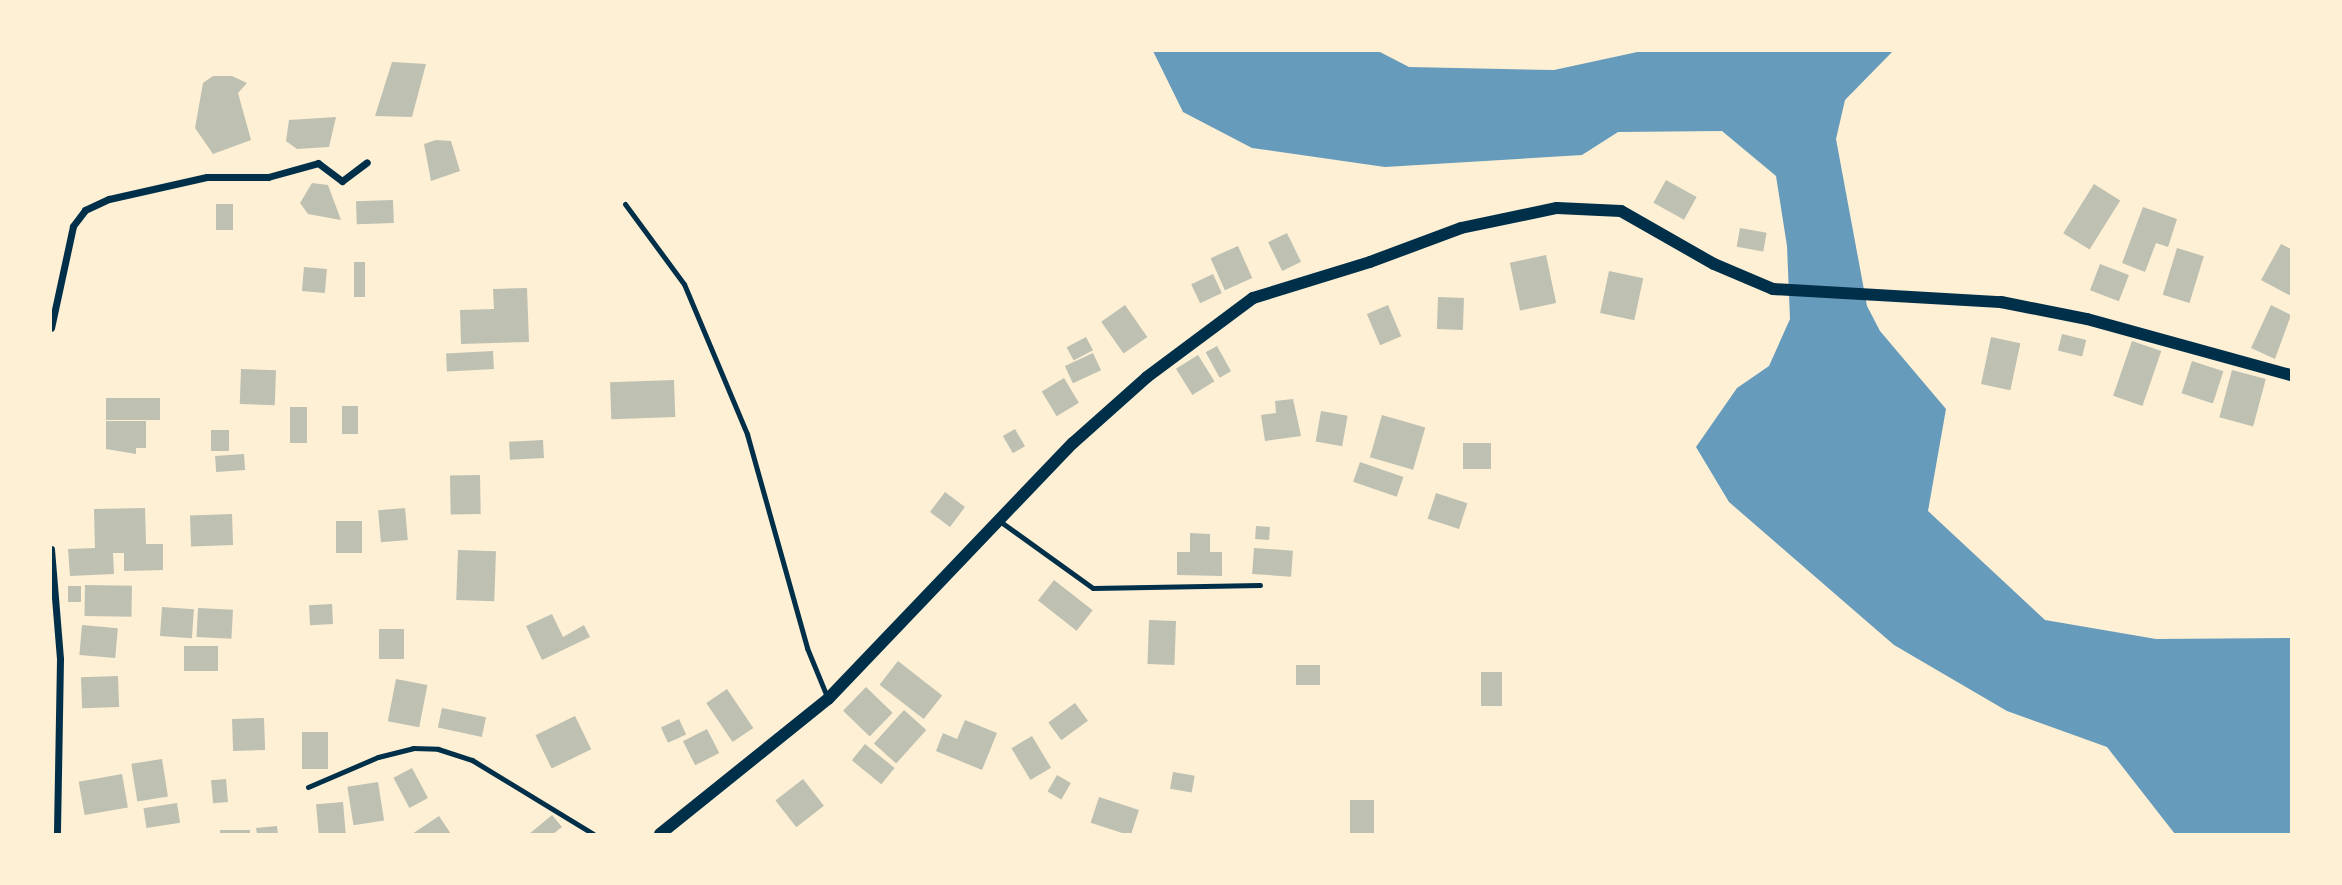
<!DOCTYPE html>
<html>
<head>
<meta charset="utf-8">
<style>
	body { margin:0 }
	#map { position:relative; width:2342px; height:885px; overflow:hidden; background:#fdf0d5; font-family:Poppins,sans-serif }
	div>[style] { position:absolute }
	.water>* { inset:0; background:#669bbc }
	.building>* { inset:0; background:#bec0b2; transform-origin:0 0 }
	.service>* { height:5px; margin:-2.5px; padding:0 2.5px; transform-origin:2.5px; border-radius:2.5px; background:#003049 }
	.minor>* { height:7px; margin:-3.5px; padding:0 3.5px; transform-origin:3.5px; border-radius:3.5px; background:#003049 }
	.tertiary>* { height:12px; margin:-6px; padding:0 6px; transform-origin:6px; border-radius:6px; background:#003049 }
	span { translate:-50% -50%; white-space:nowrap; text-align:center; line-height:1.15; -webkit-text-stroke:5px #fdf0d5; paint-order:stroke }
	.frame { position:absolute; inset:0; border:52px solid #fdf0d5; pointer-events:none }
</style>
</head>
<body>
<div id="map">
	<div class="water">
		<i style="clip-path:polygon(1153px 51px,1378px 51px,1409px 67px,1554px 70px,1642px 51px,1893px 51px,1845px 100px,1836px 139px,1867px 306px,1880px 331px,1946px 409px,1928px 511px,2045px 620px,2156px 639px,2291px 638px,2291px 834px,2175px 834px,2107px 747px,2007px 711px,1894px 645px,1729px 502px,1696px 447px,1737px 388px,1769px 366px,1790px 319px,1787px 246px,1776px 176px,1722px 131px,1618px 132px,1582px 155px,1385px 167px,1252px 148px,1183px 112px)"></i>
	</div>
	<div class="building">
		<i style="clip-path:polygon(392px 62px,426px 64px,412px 117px,375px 116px)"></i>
		<i style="clip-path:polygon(213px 76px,232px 76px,247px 83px,238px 93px,251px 140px,213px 154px,195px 128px,203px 83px)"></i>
		<i style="clip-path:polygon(336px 117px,329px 147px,297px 149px,286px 141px,289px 120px)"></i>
		<i style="clip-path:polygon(436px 140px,451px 141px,460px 171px,431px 181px,424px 144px)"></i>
		<i style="left:1666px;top:180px;width:35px;height:26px;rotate:29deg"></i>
		<i style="clip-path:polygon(312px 183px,328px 185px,341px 220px,308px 214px,300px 203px)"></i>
		<i style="left:2094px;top:184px;width:31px;height:58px;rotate:32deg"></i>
		<i style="left:393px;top:200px;width:23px;height:37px;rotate:88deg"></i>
		<i style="left:216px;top:204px;width:17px;height:26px"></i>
		<i style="clip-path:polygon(2143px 207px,2177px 219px,2168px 247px,2156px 243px,2145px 272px,2122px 263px)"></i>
		<i style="left:1740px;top:228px;width:27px;height:19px;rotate:10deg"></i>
		<i style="left:1287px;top:233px;width:32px;height:21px;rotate:64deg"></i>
		<i style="clip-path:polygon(2281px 244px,2291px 249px,2291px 296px,2261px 280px)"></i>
		<i style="left:1238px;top:246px;width:35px;height:30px;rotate:66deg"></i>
		<i style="left:2177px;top:248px;width:28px;height:49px;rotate:17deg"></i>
		<i style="left:1546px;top:255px;width:49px;height:37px;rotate:78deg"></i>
		<i style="left:354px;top:262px;width:11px;height:35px"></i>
		<i style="left:2100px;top:264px;width:31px;height:28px;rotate:21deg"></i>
		<i style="left:304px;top:267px;width:23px;height:24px;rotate:5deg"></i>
		<i style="left:1609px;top:271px;width:35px;height:43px;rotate:12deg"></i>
		<i style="left:1213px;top:274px;width:21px;height:24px;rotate:65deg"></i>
		<i style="clip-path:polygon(527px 288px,529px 342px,461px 344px,460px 310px,494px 309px,493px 289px)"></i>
		<i style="left:1438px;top:297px;width:26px;height:32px;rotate:2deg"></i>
		<i style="left:1125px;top:305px;width:39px;height:29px;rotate:55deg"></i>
		<i style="left:1388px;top:305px;width:34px;height:23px;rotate:67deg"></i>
		<i style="clip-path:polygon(2271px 305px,2291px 315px,2275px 359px,2251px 348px)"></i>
		<i style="left:2062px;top:334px;width:25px;height:17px;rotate:14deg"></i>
		<i style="left:1086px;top:337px;width:15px;height:22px;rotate:62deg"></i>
		<i style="left:1991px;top:337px;width:30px;height:48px;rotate:12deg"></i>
		<i style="left:2132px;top:341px;width:31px;height:58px;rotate:19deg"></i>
		<i style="left:1217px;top:346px;width:29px;height:13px;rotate:61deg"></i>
		<i style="left:493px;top:351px;width:18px;height:47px;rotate:87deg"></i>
		<i style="left:1093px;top:353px;width:19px;height:31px;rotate:65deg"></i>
		<i style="left:1198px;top:355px;width:31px;height:26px;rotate:58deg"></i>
		<i style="left:2192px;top:361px;width:33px;height:34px;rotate:18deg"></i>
		<i style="left:241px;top:369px;width:35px;height:35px;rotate:2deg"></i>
		<i style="left:2232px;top:370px;width:35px;height:49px;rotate:15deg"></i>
		<i style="left:1064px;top:378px;width:29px;height:26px;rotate:59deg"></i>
		<i style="left:674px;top:380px;width:37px;height:64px;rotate:88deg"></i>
		<i style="left:106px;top:398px;width:54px;height:22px"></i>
		<i style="clip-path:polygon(1293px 399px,1301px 436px,1265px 441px,1261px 415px,1276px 413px,1275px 401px)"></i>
		<i style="left:342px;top:406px;width:16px;height:28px"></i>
		<i style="left:290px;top:407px;width:17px;height:36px"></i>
		<i style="left:1321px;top:411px;width:27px;height:31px;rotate:10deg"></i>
		<i style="left:1382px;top:415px;width:45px;height:44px;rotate:16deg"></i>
		<i style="clip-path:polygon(106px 421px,146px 421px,146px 448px,136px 448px,136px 454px,106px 449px)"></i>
		<i style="left:1015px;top:429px;width:20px;height:14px;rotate:60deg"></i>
		<i style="left:211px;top:430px;width:18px;height:21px"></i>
		<i style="left:543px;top:440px;width:18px;height:34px;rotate:87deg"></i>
		<i style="left:1463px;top:443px;width:28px;height:26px"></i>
		<i style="left:244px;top:454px;width:16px;height:29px;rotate:86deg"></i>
		<i style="left:1360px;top:462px;width:46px;height:21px;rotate:19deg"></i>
		<i style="left:480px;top:475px;width:39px;height:30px;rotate:89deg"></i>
		<i style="left:945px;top:492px;width:25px;height:25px;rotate:37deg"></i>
		<i style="left:1436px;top:493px;width:33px;height:27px;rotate:18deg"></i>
		<i style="clip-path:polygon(145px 508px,146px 544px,163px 544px,163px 570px,124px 571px,124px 553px,113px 553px,114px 574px,70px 576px,68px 549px,95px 548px,94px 509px)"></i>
		<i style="left:405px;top:508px;width:32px;height:27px;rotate:85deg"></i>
		<i style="left:232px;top:514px;width:31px;height:42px;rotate:88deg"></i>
		<i style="left:336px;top:521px;width:26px;height:32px"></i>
		<i style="left:1256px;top:526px;width:14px;height:13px;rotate:4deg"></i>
		<i style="clip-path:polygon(1190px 533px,1210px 534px,1210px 552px,1222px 552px,1222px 576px,1177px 575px,1177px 552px,1190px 552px)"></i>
		<i style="left:1254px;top:548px;width:39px;height:26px;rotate:4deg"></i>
		<i style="left:458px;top:550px;width:38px;height:50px;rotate:2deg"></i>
		<i style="left:1054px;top:580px;width:49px;height:26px;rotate:38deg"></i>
		<i style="left:85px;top:585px;width:47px;height:31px;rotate:1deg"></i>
		<i style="left:68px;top:586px;width:13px;height:16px"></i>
		<i style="left:332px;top:604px;width:20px;height:23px;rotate:87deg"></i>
		<i style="left:162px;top:607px;width:32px;height:29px;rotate:4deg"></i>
		<i style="left:198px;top:608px;width:35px;height:29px;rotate:3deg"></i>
		<i style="clip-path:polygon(552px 614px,563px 637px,584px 625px,590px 637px,542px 660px,526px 626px)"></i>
		<i style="left:1149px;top:620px;width:27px;height:44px;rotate:2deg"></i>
		<i style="left:82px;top:625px;width:36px;height:30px;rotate:5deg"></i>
		<i style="left:379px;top:629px;width:25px;height:30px"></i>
		<i style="left:184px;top:646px;width:34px;height:25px"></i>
		<i style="left:898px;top:661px;width:56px;height:30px;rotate:38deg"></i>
		<i style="left:1296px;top:665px;width:24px;height:20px"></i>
		<i style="left:1481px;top:672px;width:21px;height:34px"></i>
		<i style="left:118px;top:676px;width:31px;height:37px;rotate:88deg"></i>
		<i style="left:396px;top:679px;width:32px;height:43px;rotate:11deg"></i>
		<i style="left:866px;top:687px;width:37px;height:33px;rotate:44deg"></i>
		<i style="left:727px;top:689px;width:47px;height:25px;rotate:56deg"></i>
		<i style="left:1075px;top:703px;width:22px;height:33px;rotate:54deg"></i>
		<i style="left:442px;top:708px;width:45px;height:20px;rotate:12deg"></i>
		<i style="left:904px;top:710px;width:30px;height:45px;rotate:42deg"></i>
		<i style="left:575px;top:716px;width:37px;height:44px;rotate:64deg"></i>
		<i style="left:264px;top:718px;width:32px;height:32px;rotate:88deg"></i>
		<i style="left:679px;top:719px;width:17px;height:20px;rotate:65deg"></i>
		<i style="clip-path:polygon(965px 720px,997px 733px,982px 770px,936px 751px,943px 733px,957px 739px)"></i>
		<i style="left:707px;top:729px;width:27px;height:27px;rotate:63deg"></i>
		<i style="left:302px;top:732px;width:26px;height:37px"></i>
		<i style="left:1032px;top:736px;width:37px;height:24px;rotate:59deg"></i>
		<i style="left:865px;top:744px;width:38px;height:21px;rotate:39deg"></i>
		<i style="left:162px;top:759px;width:38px;height:31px;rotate:81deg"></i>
		<i style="left:412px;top:768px;width:34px;height:21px;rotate:62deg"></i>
		<i style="left:1173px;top:772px;width:22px;height:17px;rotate:10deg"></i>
		<i style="left:122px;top:774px;width:34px;height:44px;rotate:80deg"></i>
		<i style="left:1057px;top:775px;width:16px;height:19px;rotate:30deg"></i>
		<i style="left:226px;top:779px;width:23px;height:15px;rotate:85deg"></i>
		<i style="left:803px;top:779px;width:34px;height:35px;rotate:52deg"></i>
		<i style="left:378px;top:782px;width:39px;height:31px;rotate:81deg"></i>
		<i style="left:1099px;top:797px;width:42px;height:27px;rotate:18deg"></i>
		<i style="left:1350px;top:800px;width:24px;height:34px"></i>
		<i style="left:343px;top:802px;width:32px;height:27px;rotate:85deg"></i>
		<i style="left:177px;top:803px;width:20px;height:34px;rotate:81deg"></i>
		<i style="clip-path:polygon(552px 815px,562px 827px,553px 834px,529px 834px)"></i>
		<i style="clip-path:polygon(439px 816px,451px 834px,412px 834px)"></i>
		<i style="clip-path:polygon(277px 826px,278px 834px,257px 834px,256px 828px)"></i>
		<i style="left:220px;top:830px;width:30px;height:4px"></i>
	</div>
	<div class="service">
		<i style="left:625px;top:204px;width:99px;rotate:53.6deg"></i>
		<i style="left:684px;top:284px;width:163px;rotate:67.2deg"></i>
		<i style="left:747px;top:434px;width:222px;rotate:74.3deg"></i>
		<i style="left:807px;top:648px;width:55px;rotate:67.6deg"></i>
		<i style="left:1001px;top:522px;width:113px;rotate:35.7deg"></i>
		<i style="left:1093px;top:588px;width:167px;rotate:-1deg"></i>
		<i style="left:308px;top:787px;width:76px;rotate:-23.2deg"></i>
		<i style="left:378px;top:757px;width:36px;rotate:-14deg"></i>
		<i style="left:413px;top:748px;width:25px;rotate:2deg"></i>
		<i style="left:438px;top:749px;width:36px;rotate:18deg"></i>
		<i style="left:472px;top:760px;width:142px;rotate:31.4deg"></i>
	</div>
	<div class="minor">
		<i style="left:51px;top:328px;width:104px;rotate:-77.8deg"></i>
		<i style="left:73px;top:226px;width:20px;rotate:-53deg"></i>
		<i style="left:85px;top:210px;width:26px;rotate:-25deg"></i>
		<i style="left:109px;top:199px;width:100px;rotate:-12.7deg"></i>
		<i style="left:207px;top:177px;width:61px"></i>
		<i style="left:268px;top:177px;width:52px;rotate:-15.6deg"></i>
		<i style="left:318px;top:163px;width:30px;rotate:37deg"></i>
		<i style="left:342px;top:181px;width:31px;rotate:-37deg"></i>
		<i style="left:51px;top:549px;width:110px;rotate:85.3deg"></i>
		<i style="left:60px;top:659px;width:175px;rotate:91deg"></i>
	</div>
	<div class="tertiary">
		<i style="left:660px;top:834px;width:216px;rotate:-38.8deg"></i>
		<i style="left:828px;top:699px;width:354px;rotate:-46.3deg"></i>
		<i style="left:1073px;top:443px;width:99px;rotate:-41.7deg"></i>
		<i style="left:1147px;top:377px;width:132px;rotate:-36.7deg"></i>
		<i style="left:1253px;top:298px;width:122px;rotate:-17.1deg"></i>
		<i style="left:1370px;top:262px;width:97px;rotate:-20.5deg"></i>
		<i style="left:1461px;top:228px;width:98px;rotate:-11.8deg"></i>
		<i style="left:1557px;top:208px;width:64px;rotate:2.7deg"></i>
		<i style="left:1621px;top:211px;width:107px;rotate:29.7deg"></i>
		<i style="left:1714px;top:264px;width:64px;rotate:23deg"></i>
		<i style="left:1773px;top:289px;width:228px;rotate:3.3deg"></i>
		<i style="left:2001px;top:302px;width:88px;rotate:11.2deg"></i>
		<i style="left:2087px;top:319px;width:212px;rotate:15.4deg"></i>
	</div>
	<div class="frame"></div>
</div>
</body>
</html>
